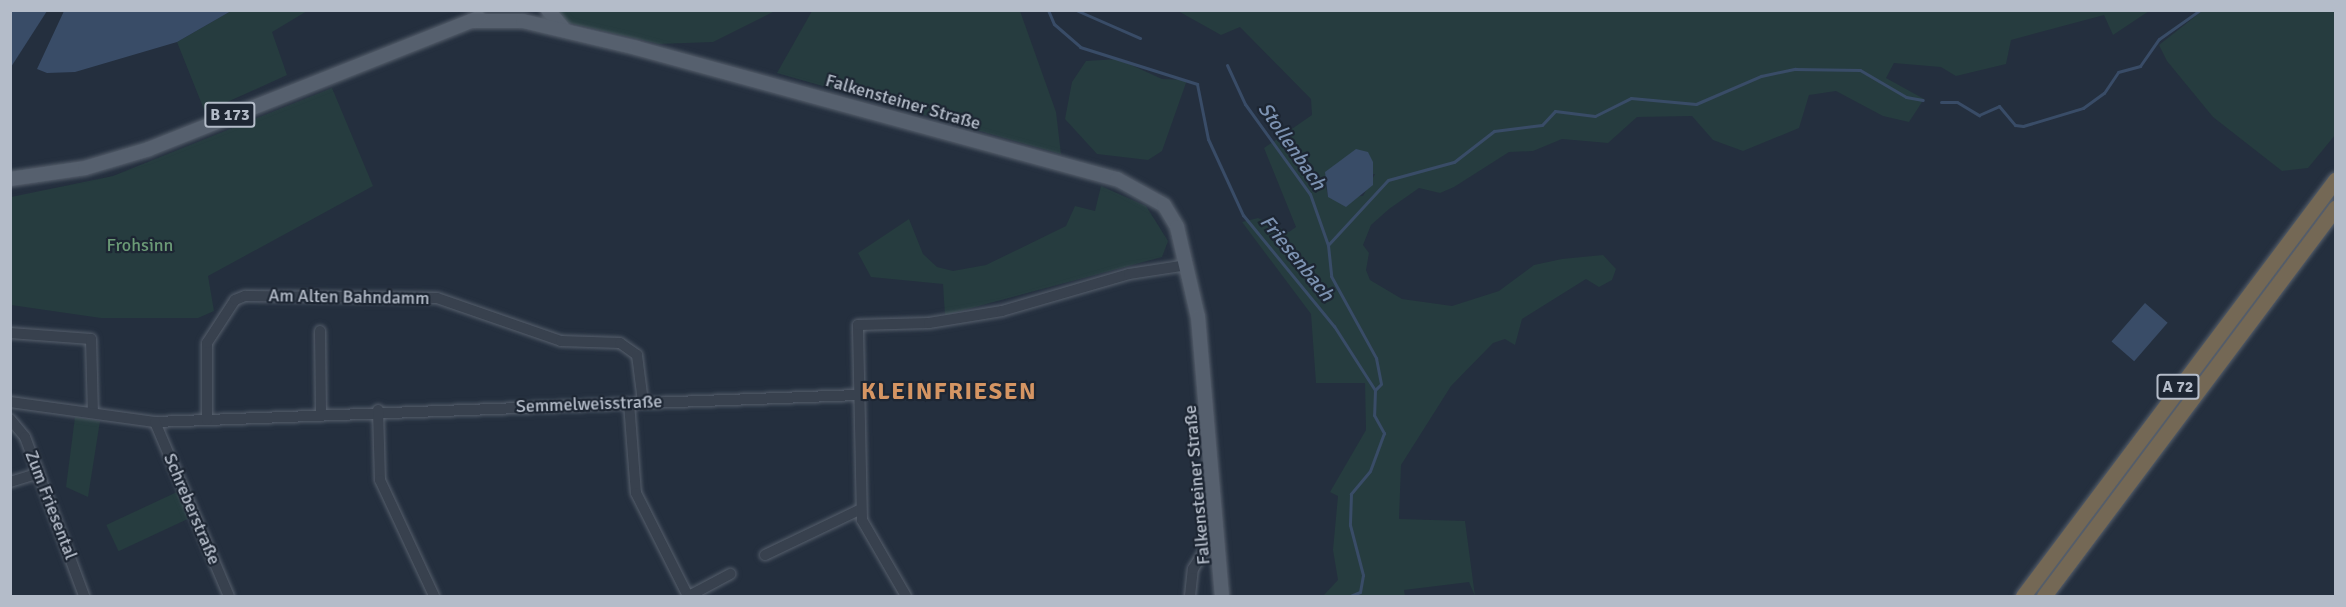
<!DOCTYPE html>
<html>
<head>
<meta charset="utf-8">
<style>
	body { margin:0 }
	#map { position:relative; width:2346px; height:607px; overflow:hidden; background:#242f3e; font-family:Signika,sans-serif }
	div>[style] { position:absolute }
	.green>* { inset:0; background:#263c3f; transform-origin:0 0 }
	.water>* { inset:0; background:#394c67; transform-origin:0 0 }
	.stream>* { height:3px; margin:-1.5px; padding:0 1.5px; transform-origin:1.5px; border-radius:1.5px; background:#394c67 }
	.roads { filter:drop-shadow(0 0 2px #565f6c) drop-shadow(0 0 2px #565f6c) }
	.minor>* { height:10px; margin:-5px; padding:0 5px; transform-origin:5px; border-radius:5px; background:#38414e }
	.major>* { height:14px; margin:-7px; padding:0 7px; transform-origin:7px; border-radius:7px; background:#56606e }
	.highway>* { height:15px; margin:-7.5px; padding:0 7.5px; transform-origin:7.5px; border-radius:7.5px; background:#746855 }
	span { translate:-50% -50%; white-space:nowrap; text-align:center; line-height:1.15; -webkit-text-stroke:4.5px #1d2633; paint-order:stroke }
	.shield-label span { padding:2px 4px; background:#1d2633; border:2px solid; border-radius:4px; -webkit-text-stroke-width:0 }
	.shield-label { font-size:16px; color:#b4bcc9; font-weight:700 }
	.street-label { font-size:18px; color:#b4bcc9 }
	.park-label { font-size:18px; color:#6b9a76 }
	.water-label { font-size:20px; color:#7c92b1; font-style:italic }
	.district-label { font-size:24px; color:#d59563; font-weight:700; letter-spacing:1.5px }
	.frame { position:absolute; inset:0; border:12px solid #b4bcc9; pointer-events:none }
</style>
</head>
<body>
<div id="map">
	<div class="green">
		<i style="clip-path:polygon(231px 11px,307px 11px,272px 32px,287px 75px,205px 112px,177px 42px)"></i>
		<i style="clip-path:polygon(557px 11px,775px 11px,713px 42px,659px 44px,565px 22px)"></i>
		<i style="clip-path:polygon(812px 11px,1020px 11px,1056px 112px,1061px 154px,777px 73px)"></i>
		<i style="clip-path:polygon(evenodd,1178px 11px,2149px 11px,2113px 35px,2104px 15px,2011px 40px,2006px 64px,1956px 76px,1941px 67px,1894px 63px,1886px 78px,1924px 99px,1909px 122px,1883px 116px,1836px 91px,1809px 95px,1799px 128px,1743px 151px,1713px 140px,1692px 116px,1637px 117px,1608px 143px,1562px 139px,1533px 151px,1509px 152px,1454px 187px,1440px 193px,1419px 188px,1389px 209px,1371px 225px,1363px 245px,1369px 253px,1366px 270px,1370px 280px,1402px 299px,1452px 306px,1499px 291px,1534px 265px,1562px 259px,1603px 255px,1616px 269px,1612px 280px,1599px 287px,1586px 279px,1522px 319px,1515px 345px,1505px 339px,1493px 343px,1451px 386px,1401px 465px,1399px 519px,1465px 521px,1475px 596px,1469px 582px,1404px 590px,1405px 596px,1323px 596px,1338px 580px,1333px 550px,1338px 496px,1330px 492px,1366px 430px,1365px 383px,1316px 383px,1311px 314px,1242px 222px,1258px 218px,1289px 232px,1296px 227px,1264px 148px,1312px 115px,1311px 99px,1240px 27px,1221px 35px,1178px 11px,1375px 174px,1363px 196px,1328px 197px,1325px 181px,1375px 174px)"></i>
		<i style="clip-path:polygon(2202px 11px,2335px 11px,2335px 135px,2308px 168px,2282px 171px,2213px 117px,2167px 61px,2159px 45px)"></i>
		<i style="clip-path:polygon(1118px 59px,1162px 79px,1187px 80px,1162px 151px,1148px 160px,1097px 154px,1065px 119px,1072px 82px,1086px 61px)"></i>
		<i style="clip-path:polygon(332px 88px,373px 186px,208px 276px,214px 311px,198px 318px,101px 318px,11px 305px,11px 197px,113px 176px)"></i>
		<i style="clip-path:polygon(1101px 186px,1146px 206px,1168px 241px,1162px 257px,945px 315px,943px 284px,871px 277px,858px 253px,909px 219px,923px 254px,937px 267px,953px 271px,986px 265px,1066px 226px,1075px 206px,1095px 211px)"></i>
		<i style="clip-path:polygon(75px 417px,100px 421px,88px 497px,66px 487px)"></i>
		<i style="left:177px;top:492px;width:29px;height:78px;rotate:65deg"></i>
	</div>
	<div class="water">
		<i style="clip-path:polygon(11px 10px,47px 11px,11px 67px,10px 11px)"></i>
		<i style="clip-path:polygon(64px 11px,64px 10px,231px 11px,177px 42px,75px 72px,47px 73px,37px 69px)"></i>
		<i style="clip-path:polygon(1356px 149px,1368px 152px,1373px 162px,1373px 185px,1346px 207px,1328px 197px,1325px 172px)"></i>
		<i style="left:2145px;top:303px;width:30px;height:51px;rotate:41deg"></i>
	</div>
	<div class="stream">
		<i style="left:1048px;top:10px;width:15px;rotate:67deg"></i>
		<i style="left:1054px;top:24px;width:35px;rotate:41deg"></i>
		<i style="left:1080px;top:47px;width:123px;rotate:17.5deg"></i>
		<i style="left:1197px;top:84px;width:56px;rotate:78.7deg"></i>
		<i style="left:1208px;top:139px;width:84px;rotate:65.3deg"></i>
		<i style="left:1243px;top:215px;width:144px;rotate:50.7deg"></i>
		<i style="left:1334px;top:326px;width:76px;rotate:57.4deg"></i>
		<i style="left:1375px;top:390px;width:25px;rotate:92deg"></i>
		<i style="left:1374px;top:415px;width:21px;rotate:61deg"></i>
		<i style="left:1384px;top:433px;width:40px;rotate:110.2deg"></i>
		<i style="left:1370px;top:471px;width:30px;rotate:130deg"></i>
		<i style="left:1351px;top:494px;width:31px;rotate:92deg"></i>
		<i style="left:1350px;top:525px;width:52px;rotate:75.4deg"></i>
		<i style="left:1363px;top:575px;width:17px;rotate:100deg"></i>
		<i style="left:1360px;top:592px;width:11px;rotate:158deg"></i>
		<i style="left:1076px;top:10px;width:70px;rotate:23.6deg"></i>
		<i style="left:1227px;top:65px;width:43px;rotate:65.2deg"></i>
		<i style="left:1245px;top:104px;width:111px;rotate:54.2deg"></i>
		<i style="left:1310px;top:194px;width:54px;rotate:70.6deg"></i>
		<i style="left:1328px;top:245px;width:31px;rotate:84deg"></i>
		<i style="left:1331px;top:276px;width:94px;rotate:61.2deg"></i>
		<i style="left:1376px;top:358px;width:26px;rotate:79deg"></i>
		<i style="left:1381px;top:384px;width:8px;rotate:135deg"></i>
		<i style="left:1941px;top:102px;width:16px"></i>
		<i style="left:1957px;top:102px;width:26px;rotate:31deg"></i>
		<i style="left:1979px;top:115px;width:22px;rotate:-24deg"></i>
		<i style="left:1999px;top:106px;width:25px;rotate:50deg"></i>
		<i style="left:2015px;top:125px;width:8px;rotate:7deg"></i>
		<i style="left:2023px;top:126px;width:63px;rotate:-16.7deg"></i>
		<i style="left:2083px;top:108px;width:26px;rotate:-36deg"></i>
		<i style="left:2104px;top:93px;width:25px;rotate:-56deg"></i>
		<i style="left:2118px;top:72px;width:23px;rotate:-15deg"></i>
		<i style="left:2140px;top:66px;width:33px;rotate:-55deg"></i>
		<i style="left:2159px;top:39px;width:50px;rotate:-35.3deg"></i>
		<i style="left:1328px;top:245px;width:88px;rotate:-47.3deg"></i>
		<i style="left:1388px;top:180px;width:68px;rotate:-15.3deg"></i>
		<i style="left:1454px;top:162px;width:51px;rotate:-37.8deg"></i>
		<i style="left:1494px;top:131px;width:48px;rotate:-7.1deg"></i>
		<i style="left:1542px;top:125px;width:19px;rotate:-47deg"></i>
		<i style="left:1555px;top:111px;width:40px;rotate:7.1deg"></i>
		<i style="left:1595px;top:116px;width:40px;rotate:-26.6deg"></i>
		<i style="left:1631px;top:98px;width:65px;rotate:5.3deg"></i>
		<i style="left:1696px;top:104px;width:71px;rotate:-23.3deg"></i>
		<i style="left:1761px;top:76px;width:35px;rotate:-12deg"></i>
		<i style="left:1795px;top:69px;width:65px;rotate:0.9deg"></i>
		<i style="left:1860px;top:70px;width:53px;rotate:30.4deg"></i>
		<i style="left:1906px;top:97px;width:17px;rotate:10deg"></i>
	</div>
	<div class="roads">
		<div class="minor">
			<i style="left:320px;top:331px;width:83px;rotate:89.3deg"></i>
			<i style="left:10px;top:333px;width:81px;rotate:4.2deg"></i>
			<i style="left:91px;top:339px;width:74px;rotate:88.5deg"></i>
			<i style="left:10px;top:402px;width:146px;rotate:7.9deg"></i>
			<i style="left:155px;top:422px;width:703px;rotate:-2.2deg"></i>
			<i style="left:629px;top:403px;width:90px;rotate:85.6deg"></i>
			<i style="left:636px;top:493px;width:115px;rotate:63.2deg"></i>
			<i style="left:378px;top:410px;width:70px;rotate:88.4deg"></i>
			<i style="left:380px;top:480px;width:128px;rotate:65deg"></i>
			<i style="left:10px;top:419px;width:23px;rotate:50deg"></i>
			<i style="left:25px;top:437px;width:170px;rotate:69.6deg"></i>
			<i style="left:207px;top:420px;width:77px;rotate:-90deg"></i>
			<i style="left:207px;top:343px;width:51px;rotate:-56.9deg"></i>
			<i style="left:235px;top:300px;width:11px;rotate:-22deg"></i>
			<i style="left:245px;top:296px;width:192px;rotate:0.6deg"></i>
			<i style="left:437px;top:298px;width:131px;rotate:19.1deg"></i>
			<i style="left:561px;top:341px;width:59px;rotate:1.9deg"></i>
			<i style="left:620px;top:343px;width:21px;rotate:35deg"></i>
			<i style="left:637px;top:355px;width:47px;rotate:82.7deg"></i>
			<i style="left:155px;top:422px;width:189px;rotate:67deg"></i>
			<i style="left:10px;top:482px;width:30px;rotate:-17deg"></i>
			<i style="left:765px;top:555px;width:106px;rotate:-25.6deg"></i>
			<i style="left:689px;top:596px;width:47px;rotate:-28.2deg"></i>
			<i style="left:906px;top:596px;width:88px;rotate:-120.1deg"></i>
			<i style="left:862px;top:520px;width:195px;rotate:-91.2deg"></i>
			<i style="left:858px;top:325px;width:71px;rotate:-1.6deg"></i>
			<i style="left:929px;top:323px;width:74px;rotate:-9.3deg"></i>
			<i style="left:1002px;top:311px;width:132px;rotate:-16.2deg"></i>
			<i style="left:1129px;top:274px;width:59px;rotate:-8.8deg"></i>
			<i style="left:1190px;top:596px;width:27px;rotate:-84deg"></i>
			<i style="left:1193px;top:569px;width:47px;rotate:-58deg"></i>
		</div>
		<div class="major">
			<i style="left:548px;top:10px;width:26px;rotate:50deg"></i>
			<i style="left:471px;top:21px;width:52px"></i>
			<i style="left:523px;top:21px;width:117px;rotate:13.3deg"></i>
			<i style="left:637px;top:48px;width:498px;rotate:15.3deg"></i>
			<i style="left:1117px;top:179px;width:54px;rotate:29deg"></i>
			<i style="left:1164px;top:205px;width:26px;rotate:59deg"></i>
			<i style="left:1177px;top:227px;width:92px;rotate:76.9deg"></i>
			<i style="left:1198px;top:317px;width:280px;rotate:85.1deg"></i>
			<i style="left:10px;top:179px;width:76px;rotate:-8.3deg"></i>
			<i style="left:85px;top:168px;width:67px;rotate:-16.5deg"></i>
			<i style="left:149px;top:149px;width:355px;rotate:-21.7deg"></i>
		</div>
		<div class="highway">
			<i style="left:2023px;top:596px;width:521px;rotate:-53.11deg"></i>
			<i style="left:2044px;top:596px;width:486px;rotate:-53.1deg"></i>
		</div>
	</div>
	<div class="shield-label">
		<span style="left:230px;top:115px">B 173</span>
		<span style="left:2178px;top:387px">A 72</span>
	</div>
	<div class="street-label">
		<span style="left:903px;top:102px;rotate:16deg">Falkensteiner Straße</span>
		<span style="left:349px;top:297px;rotate:1deg">Am Alten Bahndamm</span>
		<span style="left:589px;top:404px;rotate:-2deg">Semmelweisstraße</span>
		<span style="left:1197px;top:485px;rotate:-95deg">Falkensteiner Straße</span>
		<span style="left:51px;top:505px;rotate:69deg">Zum Friesental</span>
		<span style="left:192px;top:509px;rotate:67deg">Schreberstraße</span>
	</div>
	<div class="park-label">
		<span style="left:140px;top:245px">Frohsinn</span>
	</div>
	<div class="water-label">
		<span style="left:1292px;top:146px;rotate:55deg">Stollenbach</span>
		<span style="left:1297px;top:258px;rotate:51deg">Friesenbach</span>
	</div>
	<div class="district-label">
		<span style="left:949px;top:392px">KLEINFRIESEN</span>
	</div>
	<div class="frame"></div>
</div>
</body>
</html>
